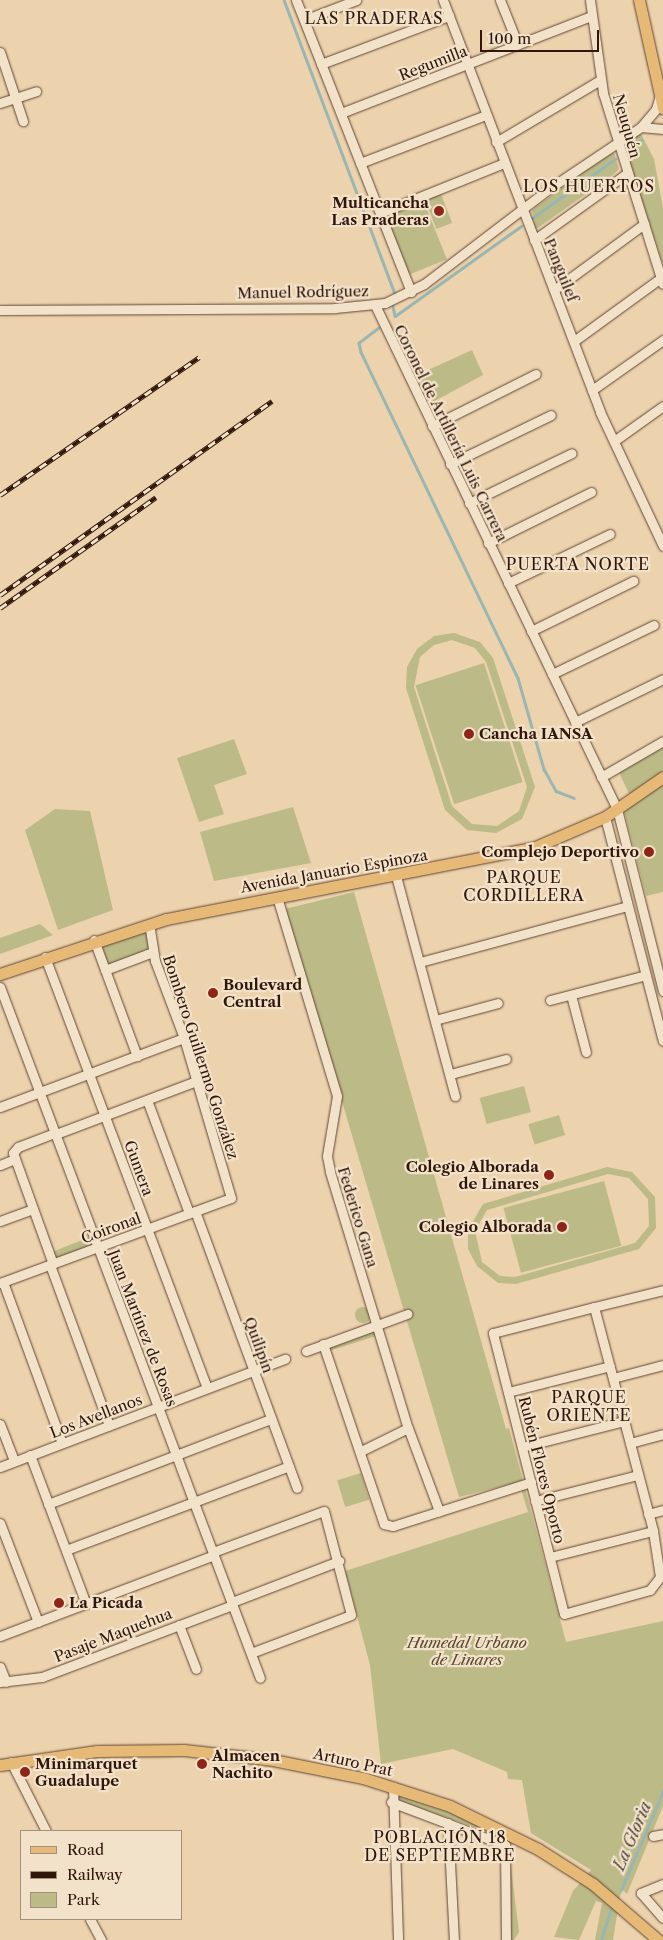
<!DOCTYPE html>
<html>
<head>
<meta charset="utf-8">
<style>
	body { margin:0 }
	#map { position:relative; width:663px; height:1940px; overflow:hidden; background:#ecd2ad; font-family:"Libre Caslon Text",serif }
	div>[style] { position:absolute }
	.green>* { inset:0; background:#bcbb87; transform-origin:0 0 }
	.round { border-radius:50% }
	.stream>* { height:2.5px; margin:-1.25px; padding:0 1.25px; transform-origin:1.25px; border-radius:1.25px; background:#9ab6b2 }
	.roads { filter:drop-shadow(0 0 1px #604534) drop-shadow(0 0 1px #604534) }
	.minor>* { height:9px; margin:-4.5px; padding:0 4.5px; transform-origin:4.5px; border-radius:4.5px; background:#f3e2ca }
	.major>* { height:11px; margin:-5.5px; padding:0 5.5px; transform-origin:5.5px; border-radius:5.5px; background:#e6b976 }
	.rail>* { height:4.5px; margin-top:-2.25px; transform-origin:0; background:repeating-linear-gradient(90deg,#f3e2ca 0 8px,#31160b 0 16px); box-sizing:border-box; border-block:1px solid #31160b }
	.dots>* { width:14px; height:14px; translate:-50% -50%; box-sizing:border-box; border:2px solid #f3e2ca; border-radius:50% }
	span { translate:-50% -50%; white-space:nowrap; text-align:center; line-height:1.15; -webkit-text-stroke:4.5px #f3e2ca; paint-order:stroke }
	.street-label { font-size:15px; color:#31160b }
	.poi-label { font-size:15px; color:#31160b; font-weight:700 }
	.right { translate:-100% -50%; text-align:right }
	.left { translate:0 -50%; text-align:left }
	.park-label { font-size:15px; color:#5b4830; font-style:italic }
	.neighbourhood-label { font-size:16px; color:#31160b; letter-spacing:1px }
	.water-label { font-size:16px; color:#50463d; font-style:italic }
	.legend { position:absolute; left:20px; top:1830px; width:162px; height:90px; box-sizing:border-box; background:#f3e2ca; border:1px solid #a5907e; margin:0; padding:6px 9px; list-style:none; font-size:15px; color:#31160b }
	.legend li { display:flex; align-items:center; gap:10px; height:25px }
	.legend b { width:25px; border:1px solid #a5907e }
	.scale { position:absolute; left:480px; top:30px; width:119px; height:22px; box-sizing:border-box; border:2px solid #31160b; border-top:0; padding-left:6px; font-size:15px; line-height:18px; white-space:nowrap; color:#31160b; -webkit-text-stroke:4px #f3e2ca; paint-order:stroke }
</style>
</head>
<body>
<div id="map">
	<div class="green">
		<i style="clip-path:polygon(640px 132px,654px 159px,663px 208px,663px 264px,623px 146px)"></i>
		<i style="clip-path:polygon(608px 153px,614px 153px,619px 169px,614px 174px,535px 230px,532px 210px)"></i>
		<i style="left:441px;top:194px;width:31px;height:17px;rotate:69deg"></i>
		<i style="left:423px;top:200px;width:64px;height:41px;rotate:68deg"></i>
		<i style="clip-path:polygon(472px 350px,483px 375px,431px 403px,417px 375px)"></i>
		<i style="clip-path:polygon(evenodd,454px 633px,480px 642px,493px 658px,535px 787px,522px 819px,496px 833px,467px 830px,445px 810px,406px 688px,407px 667px,417px 649px,434px 636px,454px 633px,452px 640px,475px 648px,486px 662px,527px 787px,519px 811px,497px 826px,472px 824px,452px 806px,414px 687px,420px 657px,434px 645px,452px 640px)"></i>
		<i style="left:484px;top:663px;width:125px;height:72px;rotate:72deg"></i>
		<i style="clip-path:polygon(234px 739px,247px 774px,214px 785px,224px 814px,199px 822px,177px 758px)"></i>
		<i style="clip-path:polygon(663px 747px,663px 771px,629px 794px,619px 772px)"></i>
		<i style="clip-path:polygon(663px 784px,663px 892px,646px 896px,624px 811px)"></i>
		<i style="clip-path:polygon(293px 807px,311px 863px,214px 881px,200px 832px)"></i>
		<i style="clip-path:polygon(55px 809px,90px 811px,113px 910px,58px 930px,25px 830px)"></i>
		<i style="clip-path:polygon(354px 892px,506px 1429px,509px 1428px,566px 1642px,663px 1621px,663px 1806px,627px 1894px,623px 1890px,620px 1896px,613px 1940px,595px 1940px,602px 1903px,596px 1901px,579px 1940px,554px 1937px,573px 1891px,591px 1870px,531px 1833px,522px 1780px,508px 1779px,507px 1772px,453px 1749px,381px 1764px,370px 1665px,345px 1571px,528px 1512px,519px 1482px,459px 1497px,285px 909px)"></i>
		<i style="clip-path:polygon(40px 924px,53px 935px,0 954px,0 938px)"></i>
		<i style="clip-path:polygon(148px 927px,151px 951px,106px 967px,98px 941px)"></i>
		<i style="left:524px;top:1086px;width:27px;height:46px;rotate:75deg"></i>
		<i style="left:559px;top:1115px;width:21px;height:32px;rotate:73deg"></i>
		<i style="clip-path:polygon(evenodd,607px 1167px,632px 1172px,655px 1197px,656px 1228px,639px 1249px,516px 1284px,498px 1283px,477px 1266px,468px 1249px,468px 1230px,483px 1204px,607px 1167px,608px 1174px,629px 1178px,648px 1199px,649px 1226px,635px 1243px,515px 1277px,500px 1276px,482px 1262px,475px 1231px,487px 1210px,608px 1174px)"></i>
		<i style="left:604px;top:1181px;width:67px;height:104px;rotate:75deg"></i>
		<i style="left:92px;top:1236px;width:11px;height:45px;rotate:68deg"></i>
		<i class="round" style="left:355px;top:1307px;width:16px;height:16px"></i>
		<i style="clip-path:polygon(373px 1328px,376px 1336px,329px 1351px,327px 1346px)"></i>
		<i style="left:361px;top:1473px;width:28px;height:25px;rotate:73deg"></i>
		<i style="clip-path:polygon(396px 1795px,459px 1816px,505px 1837px,395px 1800px)"></i>
		<i style="clip-path:polygon(509px 1852px,519px 1932px,514px 1940px,508px 1940px)"></i>
	</div>
	<div class="stream">
		<i style="left:284px;top:0;width:313px;rotate:69.3deg"></i>
		<i style="left:626px;top:151px;width:19px;rotate:-35deg"></i>
		<i style="left:532px;top:218px;width:102px;rotate:-35.4deg"></i>
		<i style="left:393px;top:306px;width:10px;rotate:79deg"></i>
		<i style="left:395px;top:316px;width:155px;rotate:-35.5deg"></i>
		<i style="left:379px;top:328px;width:25px;rotate:143deg"></i>
		<i style="left:359px;top:343px;width:9px;rotate:77deg"></i>
		<i style="left:361px;top:352px;width:362px;rotate:64.3deg"></i>
		<i style="left:518px;top:678px;width:95px;rotate:74.1deg"></i>
		<i style="left:544px;top:769px;width:25px;rotate:61deg"></i>
		<i style="left:556px;top:791px;width:19px;rotate:21deg"></i>
		<i style="left:621px;top:1890px;width:108px;rotate:-67deg"></i>
		<i style="left:601px;top:1940px;width:35px;rotate:-72deg"></i>
	</div>
	<div class="roads">
		<div class="minor">
			<i style="left:296px;top:0;width:314px;rotate:68.5deg"></i>
			<i style="left:443px;top:0;width:441px;rotate:69.1deg"></i>
			<i style="left:600px;top:412px;width:148px;rotate:64.8deg"></i>
			<i style="left:500px;top:0;width:48px;rotate:68.2deg"></i>
			<i style="left:590px;top:0;width:94px;rotate:82deg"></i>
			<i style="left:603px;top:93px;width:200px;rotate:72.6deg"></i>
			<i style="left:304px;top:20px;width:56px;rotate:-21deg"></i>
			<i style="left:0;top:52px;width:73px;rotate:71.6deg"></i>
			<i style="left:321px;top:64px;width:137px;rotate:-20.6deg"></i>
			<i style="left:0;top:103px;width:38px;rotate:-18deg"></i>
			<i style="left:341px;top:113px;width:268px;rotate:-21.2deg"></i>
			<i style="left:641px;top:127px;width:22px;rotate:5deg"></i>
			<i style="left:496px;top:142px;width:121px;rotate:-30.8deg"></i>
			<i style="left:360px;top:163px;width:135px;rotate:-20.9deg"></i>
			<i style="left:380px;top:213px;width:134px;rotate:-22deg"></i>
			<i style="left:534px;top:240px;width:113px;rotate:-35.7deg"></i>
			<i style="left:554px;top:290px;width:112px;rotate:-36.3deg"></i>
			<i style="left:375px;top:305px;width:559px;rotate:64.35deg"></i>
			<i style="left:617px;top:809px;width:188px;rotate:75.8deg"></i>
			<i style="left:0;top:310px;width:335px;rotate:-0.3deg"></i>
			<i style="left:335px;top:308px;width:50px;rotate:-5.7deg"></i>
			<i style="left:385px;top:303px;width:43px;rotate:-26deg"></i>
			<i style="left:424px;top:284px;width:158px;rotate:-37.3deg"></i>
			<i style="left:550px;top:188px;width:110px;rotate:-33.8deg"></i>
			<i style="left:641px;top:127px;width:23px;rotate:-50deg"></i>
			<i style="left:656px;top:109px;width:15px;rotate:-74deg"></i>
			<i style="left:574px;top:341px;width:109px;rotate:-36deg"></i>
			<i style="left:592px;top:390px;width:87px;rotate:-35.2deg"></i>
			<i style="left:432px;top:426px;width:116px;rotate:-26.6deg"></i>
			<i style="left:614px;top:441px;width:60px;rotate:-35.5deg"></i>
			<i style="left:450px;top:464px;width:112px;rotate:-25.9deg"></i>
			<i style="left:469px;top:503px;width:114px;rotate:-25.9deg"></i>
			<i style="left:488px;top:543px;width:115px;rotate:-26.3deg"></i>
			<i style="left:508px;top:583px;width:113px;rotate:-25.7deg"></i>
			<i style="left:531px;top:631px;width:114px;rotate:-26.1deg"></i>
			<i style="left:552px;top:674px;width:113px;rotate:-25.7deg"></i>
			<i style="left:575px;top:722px;width:98px;rotate:-26deg"></i>
			<i style="left:601px;top:777px;width:72px;rotate:-30.1deg"></i>
			<i style="left:605px;top:817px;width:231px;rotate:75.5deg"></i>
			<i style="left:396px;top:876px;width:228px;rotate:75deg"></i>
			<i style="left:277px;top:897px;width:208px;rotate:73.2deg"></i>
			<i style="left:337px;top:1096px;width:61px;rotate:99.5deg"></i>
			<i style="left:327px;top:1156px;width:16px;rotate:79deg"></i>
			<i style="left:330px;top:1172px;width:268px;rotate:73.1deg"></i>
			<i style="left:408px;top:1428px;width:89px;rotate:69.5deg"></i>
			<i style="left:94px;top:940px;width:124px;rotate:69.7deg"></i>
			<i style="left:45px;top:957px;width:460px;rotate:69.4deg"></i>
			<i style="left:420px;top:962px;width:215px;rotate:-15.1deg"></i>
			<i style="left:105px;top:970px;width:51px;rotate:-20.6deg"></i>
			<i style="left:0;top:987px;width:738px;rotate:69.38deg"></i>
			<i style="left:571px;top:995px;width:59px;rotate:75.3deg"></i>
			<i style="left:550px;top:1000px;width:99px;rotate:-14.6deg"></i>
			<i style="left:435px;top:1020px;width:65px;rotate:-15.1deg"></i>
			<i style="left:451px;top:1074px;width:57px;rotate:-15.3deg"></i>
			<i style="left:147px;top:1100px;width:121px;rotate:69.6deg"></i>
			<i style="left:0;top:1107px;width:197px;rotate:-20.6deg"></i>
			<i style="left:56px;top:1134px;width:150px;rotate:-20.7deg"></i>
			<i style="left:0;top:1165px;width:16px;rotate:-22deg"></i>
			<i style="left:195px;top:1211px;width:295px;rotate:69.8deg"></i>
			<i style="left:0;top:1221px;width:35px;rotate:-20deg"></i>
			<i style="left:53px;top:1264px;width:118px;rotate:-109.8deg"></i>
			<i style="left:13px;top:1153px;width:8px;rotate:-50deg"></i>
			<i style="left:18px;top:1147px;width:40px;rotate:-21deg"></i>
			<i style="left:50px;top:1265px;width:171px;rotate:69.8deg"></i>
			<i style="left:3px;top:1282px;width:171px;rotate:69.9deg"></i>
			<i style="left:0;top:1283px;width:246px;rotate:-20.2deg"></i>
			<i style="left:231px;top:1198px;width:167px;rotate:-106.4deg"></i>
			<i style="left:184px;top:1038px;width:82px;rotate:-110.6deg"></i>
			<i style="left:155px;top:961px;width:37px;rotate:-99deg"></i>
			<i style="left:594px;top:1307px;width:232px;rotate:75.2deg"></i>
			<i style="left:653px;top:1531px;width:47px;rotate:81.3deg"></i>
			<i style="left:660px;top:1577px;width:16px;rotate:128deg"></i>
			<i style="left:650px;top:1590px;width:89px;rotate:164.4deg"></i>
			<i style="left:564px;top:1614px;width:290px;rotate:-104.2deg"></i>
			<i style="left:493px;top:1333px;width:104px;rotate:-14.4deg"></i>
			<i style="left:594px;top:1307px;width:71px;rotate:-13.8deg"></i>
			<i style="left:323px;top:1344px;width:190px;rotate:71.3deg"></i>
			<i style="left:384px;top:1524px;width:9px;rotate:13deg"></i>
			<i style="left:393px;top:1526px;width:145px;rotate:-17.7deg"></i>
			<i style="left:306px;top:1351px;width:108px;rotate:-20.1deg"></i>
			<i style="left:613px;top:1378px;width:52px;rotate:-14.6deg"></i>
			<i style="left:508px;top:1392px;width:105px;rotate:-14.3deg"></i>
			<i style="left:0;top:1424px;width:40px;rotate:69deg"></i>
			<i style="left:630px;top:1443px;width:34px;rotate:-15deg"></i>
			<i style="left:522px;top:1447px;width:105px;rotate:-14.3deg"></i>
			<i style="left:361px;top:1451px;width:52px;rotate:-26.1deg"></i>
			<i style="left:30px;top:1455px;width:159px;rotate:69.4deg"></i>
			<i style="left:0;top:1467px;width:305px;rotate:-20.8deg"></i>
			<i style="left:535px;top:1501px;width:106px;rotate:-14.2deg"></i>
			<i style="left:48px;top:1504px;width:239px;rotate:-20.9deg"></i>
			<i style="left:648px;top:1514px;width:16px;rotate:-15deg"></i>
			<i style="left:0;top:1523px;width:106px;rotate:69deg"></i>
			<i style="left:66px;top:1550px;width:238px;rotate:-20.6deg"></i>
			<i style="left:213px;top:1552px;width:118px;rotate:-20.3deg"></i>
			<i style="left:324px;top:1511px;width:107px;rotate:75.4deg"></i>
			<i style="left:351px;top:1615px;width:107px;rotate:159.2deg"></i>
			<i style="left:550px;top:1557px;width:106px;rotate:-14.2deg"></i>
			<i style="left:232px;top:1602px;width:115px;rotate:-21deg"></i>
			<i style="left:179px;top:1625px;width:47px;rotate:68.9deg"></i>
			<i style="left:0;top:1636px;width:229px;rotate:-20.7deg"></i>
			<i style="left:0;top:1667px;width:16px;rotate:68deg"></i>
			<i style="left:0;top:1682px;width:42px;rotate:-6.8deg"></i>
			<i style="left:42px;top:1677px;width:204px;rotate:-20.7deg"></i>
			<i style="left:11px;top:1762px;width:77px;rotate:63.1deg"></i>
			<i style="left:393px;top:1787px;width:153px;rotate:88.1deg"></i>
			<i style="left:391px;top:1802px;width:122px;rotate:20.7deg"></i>
			<i style="left:505px;top:1845px;width:95px;rotate:89.4deg"></i>
			<i style="left:448px;top:1823px;width:117px;rotate:87.1deg"></i>
			<i style="left:653px;top:1836px;width:10px;rotate:-11deg"></i>
			<i style="left:663px;top:1884px;width:24px;rotate:158deg"></i>
			<i style="left:641px;top:1893px;width:33px;rotate:49deg"></i>
			<i style="left:90px;top:1919px;width:24px;rotate:62deg"></i>
		</div>
		<div class="major">
			<i style="left:639px;top:0;width:111px;rotate:77.5deg"></i>
			<i style="left:0;top:974px;width:175px;rotate:-18.3deg"></i>
			<i style="left:166px;top:919px;width:376px;rotate:-11deg"></i>
			<i style="left:535px;top:847px;width:76px;rotate:-23.2deg"></i>
			<i style="left:605px;top:817px;width:70px;rotate:-34.6deg"></i>
			<i style="left:0;top:1765px;width:98px;rotate:-8.2deg"></i>
			<i style="left:97px;top:1751px;width:87px;rotate:-0.7deg"></i>
			<i style="left:184px;top:1750px;width:90px;rotate:6.4deg"></i>
			<i style="left:273px;top:1760px;width:92px;rotate:11.3deg"></i>
			<i style="left:363px;top:1778px;width:91px;rotate:17.8deg"></i>
			<i style="left:450px;top:1806px;width:98px;rotate:26deg"></i>
			<i style="left:538px;top:1849px;width:65px;rotate:32.5deg"></i>
			<i style="left:593px;top:1884px;width:86px;rotate:40.7deg"></i>
		</div>
	</div>
	<div class="rail">
		<i style="left:0;top:495px;width:242px;rotate:-34.7deg"></i>
		<i style="left:0;top:595px;width:334px;rotate:-35.5deg"></i>
		<i style="left:0;top:608px;width:191px;rotate:-35.4deg"></i>
	</div>
	<div class="dots">
		<i style="left:439px;top:211px;background:#8f2418"></i>
		<i style="left:469px;top:734px;background:#8f2418"></i>
		<i style="left:649px;top:852px;background:#8f2418"></i>
		<i style="left:213px;top:993px;background:#8f2418"></i>
		<i style="left:549px;top:1175px;background:#8f2418"></i>
		<i style="left:562px;top:1227px;background:#8f2418"></i>
		<i style="left:59px;top:1603px;background:#8f2418"></i>
		<i style="left:202px;top:1764px;background:#8f2418"></i>
		<i style="left:25px;top:1772px;background:#8f2418"></i>
	</div>
	<div class="street-label">
		<span style="left:433px;top:63px;rotate:-21deg">Regumilla</span>
		<span style="left:627px;top:126px;rotate:74deg">Neuquén</span>
		<span style="left:561px;top:270px;rotate:68deg">Panguilef</span>
		<span style="left:303px;top:292px;rotate:-1deg">Manuel Rodríguez</span>
		<span style="left:451px;top:433px;rotate:64deg">Coronel de Artillería Luis Carrera</span>
		<span style="left:334px;top:871px;rotate:-10deg">Avenida Januario Espinoza</span>
		<span style="left:201px;top:1057px;rotate:72deg">Bombero Guillermo González</span>
		<span style="left:139px;top:1168px;rotate:70deg">Gumera</span>
		<span style="left:358px;top:1217px;rotate:73deg">Federico Gana</span>
		<span style="left:111px;top:1228px;rotate:-20deg">Coironal</span>
		<span style="left:143px;top:1328px;rotate:69deg">Juan Martínez de Rosas</span>
		<span style="left:259px;top:1345px;rotate:70deg">Quilipín</span>
		<span style="left:96px;top:1416px;rotate:-21deg">Los Avellanos</span>
		<span style="left:542px;top:1470px;rotate:76deg">Rubén Flores Oporto</span>
		<span style="left:113px;top:1635px;rotate:-21deg">Pasaje Maquehua</span>
		<span style="left:353px;top:1762px;rotate:13deg">Arturo Prat</span>
	</div>
	<div class="poi-label">
		<span class="right" style="left:429px;top:211px">Multicancha<br>Las Praderas</span>
		<span class="left" style="left:479px;top:734px">Cancha IANSA</span>
		<span class="right" style="left:639px;top:852px">Complejo Deportivo</span>
		<span class="left" style="left:223px;top:993px">Boulevard<br>Central</span>
		<span class="right" style="left:539px;top:1175px">Colegio Alborada<br>de Linares</span>
		<span class="right" style="left:552px;top:1227px">Colegio Alborada</span>
		<span class="left" style="left:69px;top:1603px">La Picada</span>
		<span class="left" style="left:212px;top:1764px">Almacen<br>Nachito</span>
		<span class="left" style="left:35px;top:1772px">Minimarquet<br>Guadalupe</span>
	</div>
	<div class="park-label">
		<span style="left:467px;top:1651px">Humedal Urbano<br>de Linares</span>
	</div>
	<div class="neighbourhood-label">
		<span style="left:374px;top:18px">LAS PRADERAS</span>
		<span style="left:589px;top:186px">LOS HUERTOS</span>
		<span style="left:578px;top:564px">PUERTA NORTE</span>
		<span style="left:524px;top:886px">PARQUE<br>CORDILLERA</span>
		<span style="left:589px;top:1406px">PARQUE<br>ORIENTE</span>
		<span style="left:440px;top:1846px">POBLACIÓN 18<br>DE SEPTIEMBRE</span>
	</div>
	<div class="water-label">
		<span style="left:632px;top:1836px;rotate:-67deg">La Gloria</span>
	</div>
	<ul class="legend">
	<li><b style="height:6px;background:#e6b976"></b>Road</li>
	<li><b style="height:6px;background:#31160b"></b>Railway</li>
	<li><b style="height:14px;background:#bcbb87"></b>Park</li>
	</ul>
	<div class="scale">100 m</div>
</div>
</body>
</html>
